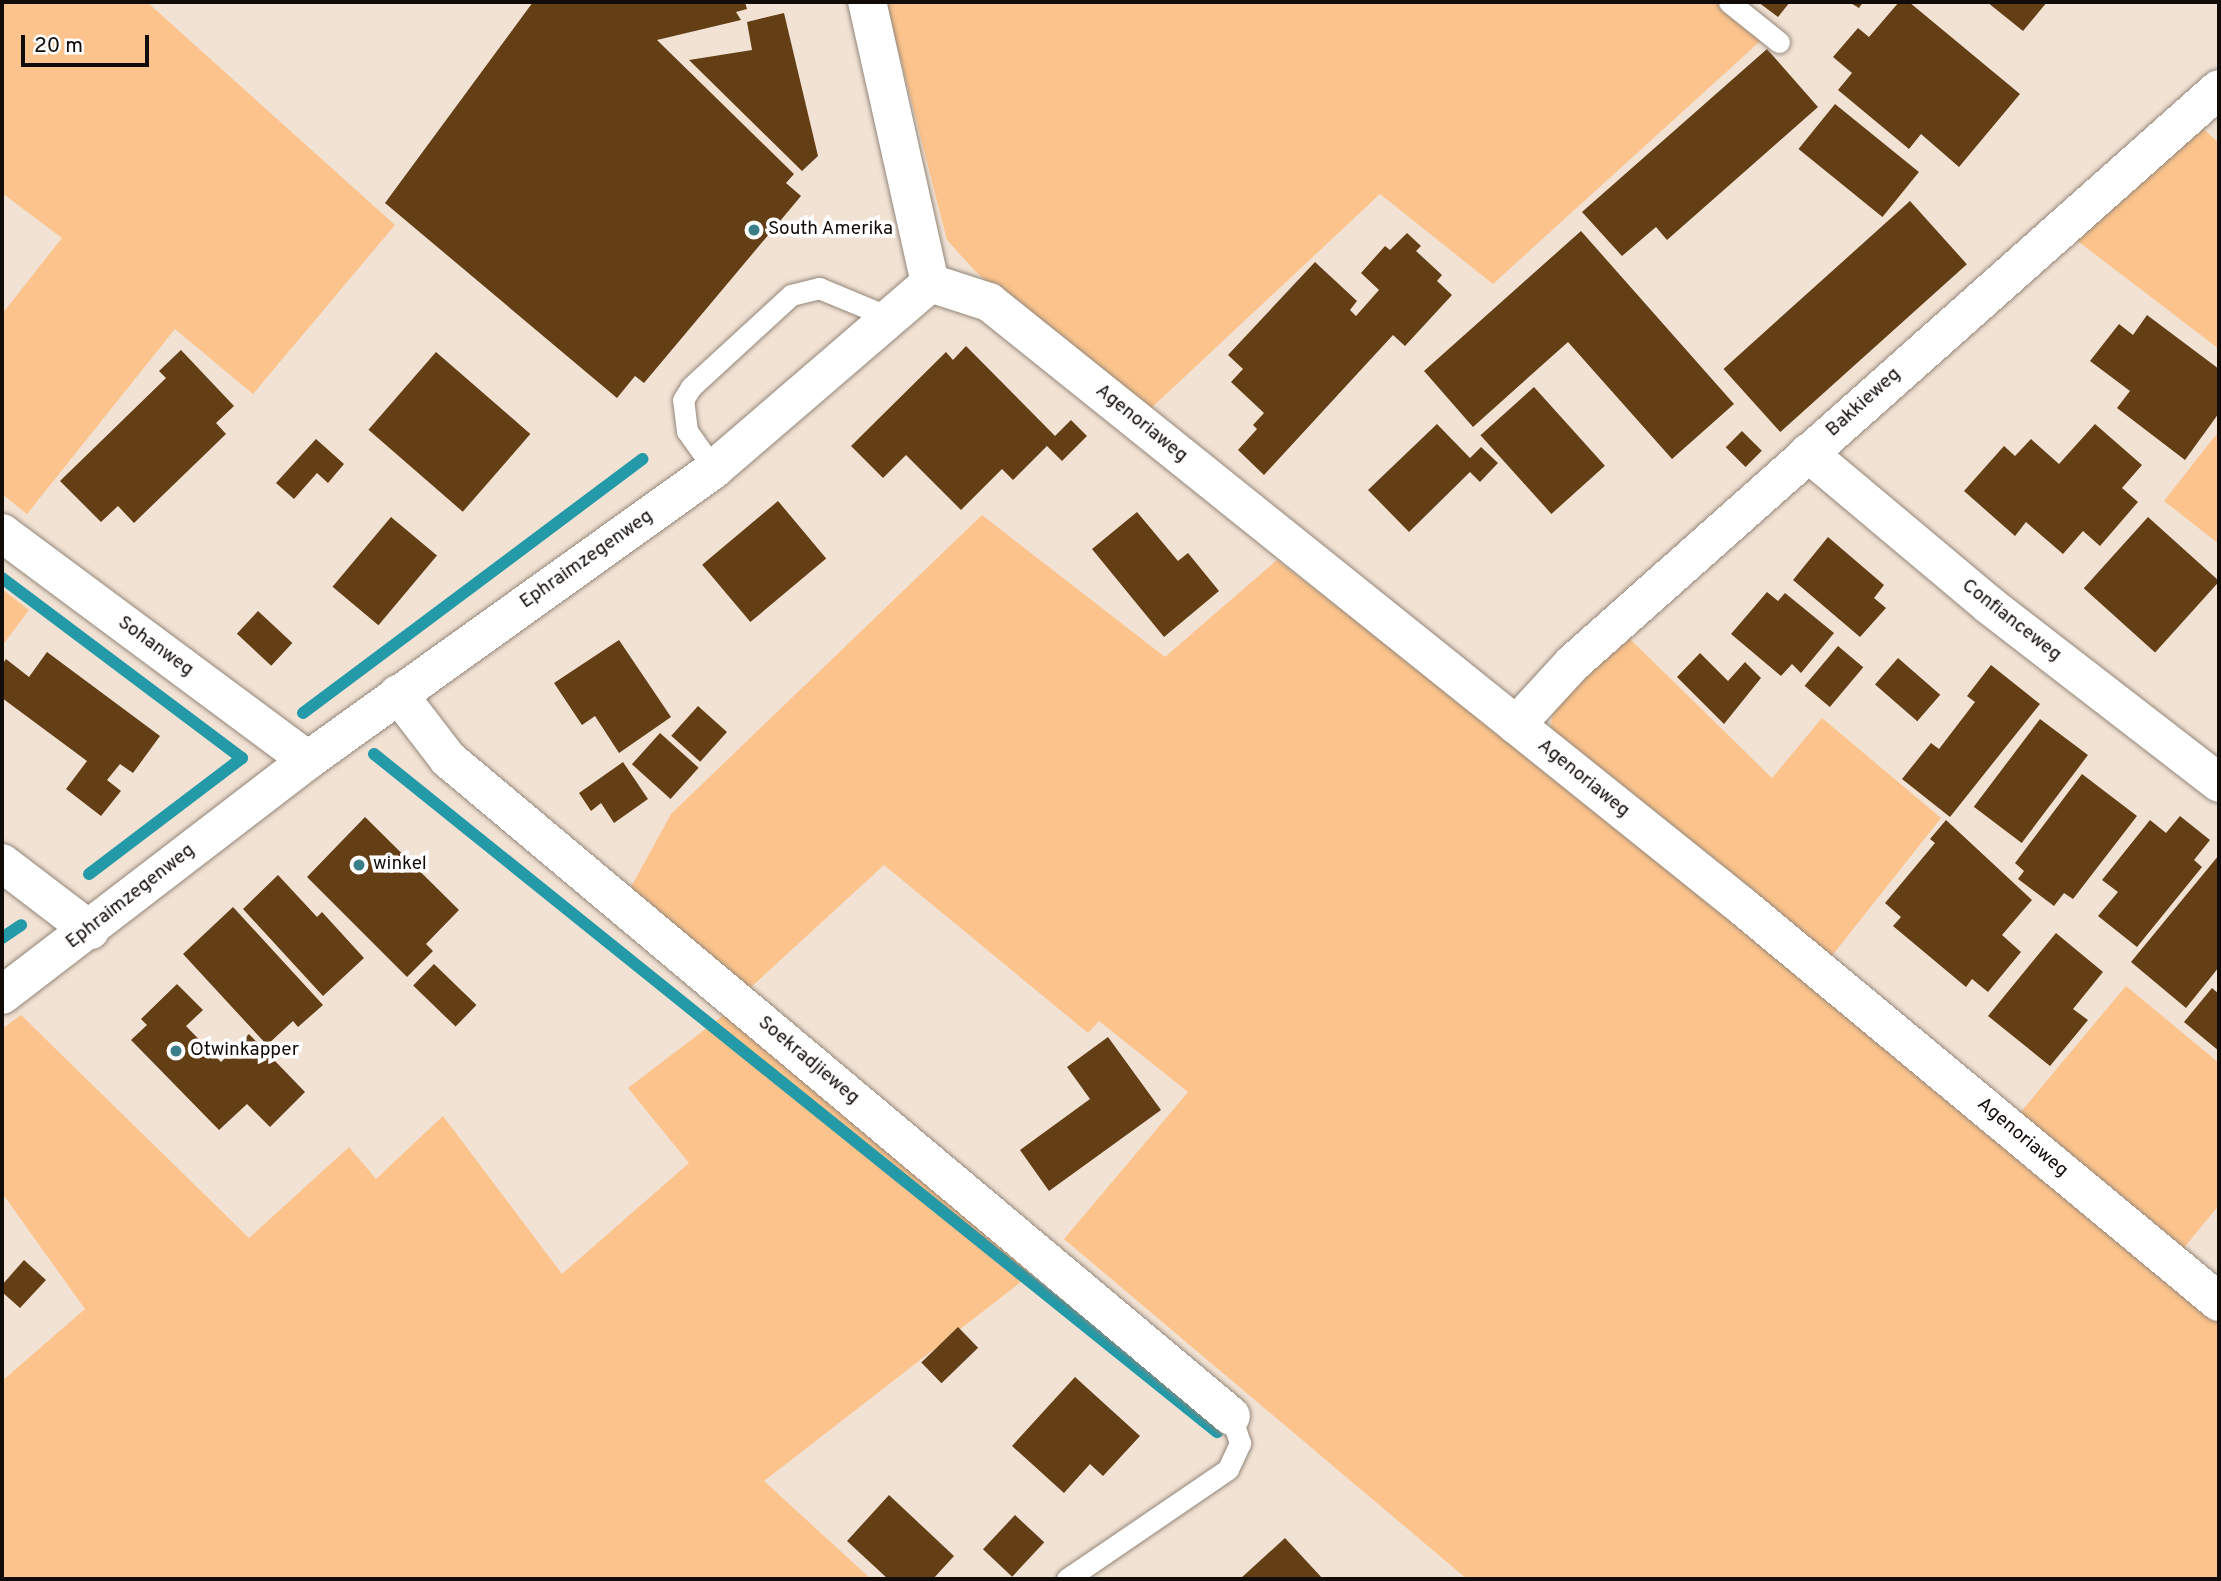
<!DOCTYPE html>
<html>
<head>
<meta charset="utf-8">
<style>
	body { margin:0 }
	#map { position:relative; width:2221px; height:1581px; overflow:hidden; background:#f1e2d4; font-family:Overpass,sans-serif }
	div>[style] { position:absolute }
	.green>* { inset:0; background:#fcc38c }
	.stream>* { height:12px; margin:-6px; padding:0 6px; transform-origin:6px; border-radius:6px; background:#249aa8 }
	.building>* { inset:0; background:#643f16; transform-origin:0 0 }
	.roads { filter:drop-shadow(0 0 2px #938679) drop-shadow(0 0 2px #938679) }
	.service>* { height:21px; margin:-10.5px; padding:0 10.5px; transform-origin:10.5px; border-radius:10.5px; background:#fff }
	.minor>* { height:38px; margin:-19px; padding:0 19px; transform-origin:19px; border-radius:19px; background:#fff }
	.dots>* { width:19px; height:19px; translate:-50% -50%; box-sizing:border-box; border:4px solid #fff; border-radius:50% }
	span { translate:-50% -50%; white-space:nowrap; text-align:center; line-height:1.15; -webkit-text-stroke:7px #fff; paint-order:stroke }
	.poi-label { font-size:19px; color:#110c08 }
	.left { translate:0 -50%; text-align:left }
	.street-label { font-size:19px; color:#110c08 }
	.frame { position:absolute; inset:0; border:4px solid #110c08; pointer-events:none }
	.scale { position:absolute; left:21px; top:35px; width:128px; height:32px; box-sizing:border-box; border:4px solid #110c08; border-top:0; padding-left:9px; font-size:21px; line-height:24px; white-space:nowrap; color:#110c08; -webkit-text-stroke:5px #fff; paint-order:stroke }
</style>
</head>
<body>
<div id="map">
	<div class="green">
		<i style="clip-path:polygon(2px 2px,147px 2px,395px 225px,253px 394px,175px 329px,27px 514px,2px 494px,2px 314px,62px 238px,2px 193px)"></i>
		<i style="clip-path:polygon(886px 2px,1726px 2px,1767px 35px,1493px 284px,1380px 194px,1146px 413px,977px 273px,947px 240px)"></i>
		<i style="clip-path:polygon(2201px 127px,2219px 143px,2219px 349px,2075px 239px)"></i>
		<i style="clip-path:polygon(2219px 431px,2219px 544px,2164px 501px)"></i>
		<i style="clip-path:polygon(982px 515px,1165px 657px,1277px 560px,1505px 735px,2219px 1324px,2219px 1579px,1467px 1579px,1064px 1239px,1188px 1092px,1099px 1021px,1088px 1033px,884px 865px,750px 988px,630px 889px,671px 814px)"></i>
		<i style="clip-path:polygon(2px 589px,29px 610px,2px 646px)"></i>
		<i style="clip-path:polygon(1629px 638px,1772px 778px,1822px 718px,1941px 818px,1831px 957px,1550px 728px,1555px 704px)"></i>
		<i style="clip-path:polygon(2126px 986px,2219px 1063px,2219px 1205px,2183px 1249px,2020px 1113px)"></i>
		<i style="clip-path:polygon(733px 1008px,1044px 1264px,764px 1481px,871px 1579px,2px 1579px,2px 1381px,85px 1309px,2px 1193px,2px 1029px,21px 1015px,249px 1238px,349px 1147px,376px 1179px,443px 1116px,562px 1274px,689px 1163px,628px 1088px)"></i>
	</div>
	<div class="stream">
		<i style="left:2px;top:578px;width:300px;rotate:36.9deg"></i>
		<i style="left:242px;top:758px;width:192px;rotate:142.8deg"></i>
		<i style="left:303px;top:713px;width:424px;rotate:-36.8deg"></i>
		<i style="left:374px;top:754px;width:1082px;rotate:38.81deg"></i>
		<i style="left:2px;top:938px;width:23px;rotate:-34deg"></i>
	</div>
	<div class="building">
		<i style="clip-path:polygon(533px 2px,745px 2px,747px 9px,736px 12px,741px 20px,657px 40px,794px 174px,786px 183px,801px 196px,644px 383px,635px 376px,617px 398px,385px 203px)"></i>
		<i style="clip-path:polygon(1758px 2px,1790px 2px,1778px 17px)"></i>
		<i style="clip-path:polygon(1849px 2px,1863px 2px,1859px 8px)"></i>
		<i style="clip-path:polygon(1899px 2px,1909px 2px,2020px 94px,1959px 167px,1921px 134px,1909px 149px,1838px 90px,1852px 73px,1833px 57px,1858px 28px,1869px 37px)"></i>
		<i style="clip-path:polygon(1987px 2px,2047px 2px,2023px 31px)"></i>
		<i style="clip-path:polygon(784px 13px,818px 156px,802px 171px,689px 60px,752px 50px,747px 22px)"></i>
		<i style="clip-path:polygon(1767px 49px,1818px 107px,1667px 240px,1656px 227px,1622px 256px,1582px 212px)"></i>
		<i style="left:1835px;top:104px;width:108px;height:58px;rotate:39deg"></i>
		<i style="left:1910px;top:201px;width:85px;height:251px;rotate:48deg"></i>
		<i style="clip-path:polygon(1581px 231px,1734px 404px,1672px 459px,1568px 342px,1473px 427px,1424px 371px)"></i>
		<i style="clip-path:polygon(1407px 233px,1421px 246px,1416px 251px,1442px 275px,1437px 281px,1452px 295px,1405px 346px,1393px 335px,1264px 475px,1238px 450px,1257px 429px,1253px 425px,1264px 413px,1231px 382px,1243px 369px,1228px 355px,1315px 262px,1357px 301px,1350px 310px,1356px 316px,1379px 290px,1361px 273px,1385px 246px,1390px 250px)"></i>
		<i style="clip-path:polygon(2147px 315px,2219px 369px,2219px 413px,2185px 460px,2117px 408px,2130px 391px,2090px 361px,2119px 324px,2133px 335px)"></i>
		<i style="clip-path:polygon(966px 346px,1055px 436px,1071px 420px,1087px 436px,1062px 461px,1047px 446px,1013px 480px,1002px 469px,961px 510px,906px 455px,883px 478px,851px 446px,946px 352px,953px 360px)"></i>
		<i style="clip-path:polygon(181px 350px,234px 406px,216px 423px,226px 434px,134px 523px,118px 506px,101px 522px,60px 481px,166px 378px,159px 371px)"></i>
		<i style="left:436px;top:352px;width:125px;height:103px;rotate:41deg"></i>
		<i style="left:1534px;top:387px;width:106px;height:72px;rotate:48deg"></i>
		<i style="clip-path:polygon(1437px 424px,1470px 458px,1481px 447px,1498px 463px,1480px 482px,1470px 472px,1409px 532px,1368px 490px)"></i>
		<i style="clip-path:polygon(2095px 424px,2142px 465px,2122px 488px,2138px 502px,2100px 546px,2083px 531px,2063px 554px,2026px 522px,2015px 536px,1964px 491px,2004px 446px,2015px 456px,2031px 439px,2059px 464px)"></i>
		<i style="left:1742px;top:431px;width:28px;height:23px;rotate:45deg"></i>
		<i style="clip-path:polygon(316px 439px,344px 464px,328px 483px,317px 473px,294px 499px,276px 483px)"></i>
		<i style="left:778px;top:501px;width:75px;height:99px;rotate:50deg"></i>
		<i style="clip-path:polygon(1137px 512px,1178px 561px,1188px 553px,1219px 591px,1164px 637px,1092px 549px)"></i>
		<i style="left:391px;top:517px;width:60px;height:91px;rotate:40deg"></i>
		<i style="left:2148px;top:517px;width:96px;height:96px;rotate:42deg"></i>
		<i style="clip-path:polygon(1828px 537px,1884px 585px,1874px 598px,1886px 608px,1860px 637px,1793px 580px)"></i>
		<i style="clip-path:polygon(1767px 592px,1778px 601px,1785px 593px,1834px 633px,1801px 673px,1792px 664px,1781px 676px,1731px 634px)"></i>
		<i style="left:258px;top:611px;width:47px;height:31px;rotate:43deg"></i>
		<i style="clip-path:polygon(619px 640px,671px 717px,619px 753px,595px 716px,582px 725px,554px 683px)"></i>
		<i style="left:1838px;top:646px;width:33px;height:52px;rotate:40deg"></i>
		<i style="clip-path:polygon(47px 652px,160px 736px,133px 773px,120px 764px,107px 780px,121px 791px,101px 816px,66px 789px,87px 761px,2px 698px,2px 665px,6px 659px,29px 677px)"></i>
		<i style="clip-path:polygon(1700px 653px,1728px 681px,1745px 662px,1761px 678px,1724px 724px,1677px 677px)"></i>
		<i style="left:1898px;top:658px;width:56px;height:35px;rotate:41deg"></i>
		<i style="clip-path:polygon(1991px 665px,2040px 704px,1950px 817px,1902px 779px,1931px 743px,1939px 749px,1975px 702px,1967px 696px)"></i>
		<i style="left:698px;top:706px;width:39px;height:40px;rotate:42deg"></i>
		<i style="left:2040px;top:719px;width:60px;height:110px;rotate:37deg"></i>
		<i style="left:660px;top:733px;width:52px;height:42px;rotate:42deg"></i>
		<i style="clip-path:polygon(623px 762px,648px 799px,614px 823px,601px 803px,591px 811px,579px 793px)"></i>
		<i style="clip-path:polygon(2082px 774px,2137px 816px,2073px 899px,2064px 893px,2054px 906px,2018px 879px,2024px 871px,2015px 863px)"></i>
		<i style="clip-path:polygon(2180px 816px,2210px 840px,2194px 860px,2202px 867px,2137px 947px,2098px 916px,2118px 892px,2102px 880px,2150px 820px,2166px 833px)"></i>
		<i style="clip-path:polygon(365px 817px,459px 910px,426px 944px,433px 951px,407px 977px,307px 877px)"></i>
		<i style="clip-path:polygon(1946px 820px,2032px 900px,2002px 935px,2021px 952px,1988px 992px,1972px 979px,1966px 987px,1893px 926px,1901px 917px,1885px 903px,1935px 843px,1930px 839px)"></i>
		<i style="clip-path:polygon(2219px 855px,2219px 967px,2186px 1008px,2131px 962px)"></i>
		<i style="clip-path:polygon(278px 875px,317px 917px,322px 912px,364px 958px,323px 996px,243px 909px)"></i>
		<i style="clip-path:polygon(233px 907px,323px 1005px,298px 1027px,293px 1021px,267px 1045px,183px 954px)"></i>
		<i style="clip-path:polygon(2056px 933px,2103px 972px,2073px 1009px,2088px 1020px,2050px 1066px,1988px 1016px)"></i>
		<i style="left:434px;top:964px;width:59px;height:30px;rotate:44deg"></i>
		<i style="clip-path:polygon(177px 984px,203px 1010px,186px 1026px,221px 1062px,249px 1034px,305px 1092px,270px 1127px,247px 1104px,219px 1130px,131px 1040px,147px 1025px,141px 1019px)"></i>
		<i style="clip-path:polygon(2212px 988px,2219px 994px,2219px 1051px,2184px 1022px)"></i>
		<i style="clip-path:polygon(1108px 1037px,1161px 1110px,1049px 1191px,1020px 1150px,1090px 1099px,1067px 1067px)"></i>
		<i style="clip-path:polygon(24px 1260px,46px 1280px,20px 1308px,2px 1292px,2px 1285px)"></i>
		<i style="left:958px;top:1327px;width:29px;height:51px;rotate:46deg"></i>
		<i style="clip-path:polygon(1075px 1377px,1140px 1436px,1103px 1476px,1090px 1464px,1064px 1493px,1012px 1446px)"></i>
		<i style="clip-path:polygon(889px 1495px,954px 1556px,933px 1579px,888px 1579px,847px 1541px)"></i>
		<i style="left:1015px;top:1515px;width:40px;height:47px;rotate:43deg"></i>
		<i style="clip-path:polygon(1285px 1538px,1323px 1579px,1240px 1579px)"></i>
	</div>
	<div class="roads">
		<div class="service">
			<i style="left:1729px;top:2px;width:64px;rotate:38.7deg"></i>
			<i style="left:714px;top:469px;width:47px;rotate:-125.4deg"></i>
			<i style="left:687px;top:431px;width:31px;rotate:-97deg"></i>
			<i style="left:683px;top:400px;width:15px;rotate:-58deg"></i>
			<i style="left:691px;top:387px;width:136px;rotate:-42.6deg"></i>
			<i style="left:791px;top:295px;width:29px;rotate:-14deg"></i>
			<i style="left:819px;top:288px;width:76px;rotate:22.5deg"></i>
			<i style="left:1067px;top:1579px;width:195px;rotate:-34.3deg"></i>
			<i style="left:1228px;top:1469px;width:29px;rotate:-65deg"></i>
			<i style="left:1240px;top:1443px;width:28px;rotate:-108deg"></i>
		</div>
		<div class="minor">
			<i style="left:930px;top:283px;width:62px;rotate:17.9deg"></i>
			<i style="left:989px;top:302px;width:965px;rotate:38.73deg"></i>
			<i style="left:1742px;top:906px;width:620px;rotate:39.7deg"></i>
			<i style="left:1808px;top:453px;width:236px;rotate:40deg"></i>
			<i style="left:1989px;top:605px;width:291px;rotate:37.7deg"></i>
			<i style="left:2px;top:533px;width:381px;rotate:36.6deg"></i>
			<i style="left:398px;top:694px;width:82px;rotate:52.4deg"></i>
			<i style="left:448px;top:759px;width:1022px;rotate:40deg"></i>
			<i style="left:1516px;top:725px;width:84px;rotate:-47.4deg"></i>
			<i style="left:1573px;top:663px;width:864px;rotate:-41.62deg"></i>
			<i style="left:2px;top:863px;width:111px;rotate:37.3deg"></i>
			<i style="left:2px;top:995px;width:386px;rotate:-37.5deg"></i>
			<i style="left:308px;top:760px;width:500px;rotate:-35.6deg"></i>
			<i style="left:714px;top:469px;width:285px;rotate:-40.7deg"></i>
			<i style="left:930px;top:283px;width:288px;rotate:-102.6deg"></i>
		</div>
	</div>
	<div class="dots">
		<i style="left:754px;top:230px;background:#387f89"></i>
		<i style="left:359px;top:865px;background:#387f89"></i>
		<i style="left:176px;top:1051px;background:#387f89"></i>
	</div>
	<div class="poi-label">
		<span class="left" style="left:768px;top:230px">South Amerika</span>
		<span class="left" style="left:373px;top:865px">winkel</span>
		<span class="left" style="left:190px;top:1051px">Otwinkapper</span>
	</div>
	<div class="street-label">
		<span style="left:1864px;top:403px;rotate:-42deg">Bakkieweg</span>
		<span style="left:1141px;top:424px;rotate:39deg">Agenoriaweg</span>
		<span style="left:587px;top:560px;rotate:-35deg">Ephraimzegenweg</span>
		<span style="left:2011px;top:621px;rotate:38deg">Confianceweg</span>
		<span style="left:155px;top:647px;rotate:36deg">Sohanweg</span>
		<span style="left:1583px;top:779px;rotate:39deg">Agenoriaweg</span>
		<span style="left:131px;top:897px;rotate:-38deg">Ephraimzegenweg</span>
		<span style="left:808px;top:1061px;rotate:40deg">Soekradjieweg</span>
		<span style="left:2022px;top:1138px;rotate:40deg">Agenoriaweg</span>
	</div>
	<div class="frame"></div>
	<div class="scale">20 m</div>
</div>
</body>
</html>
